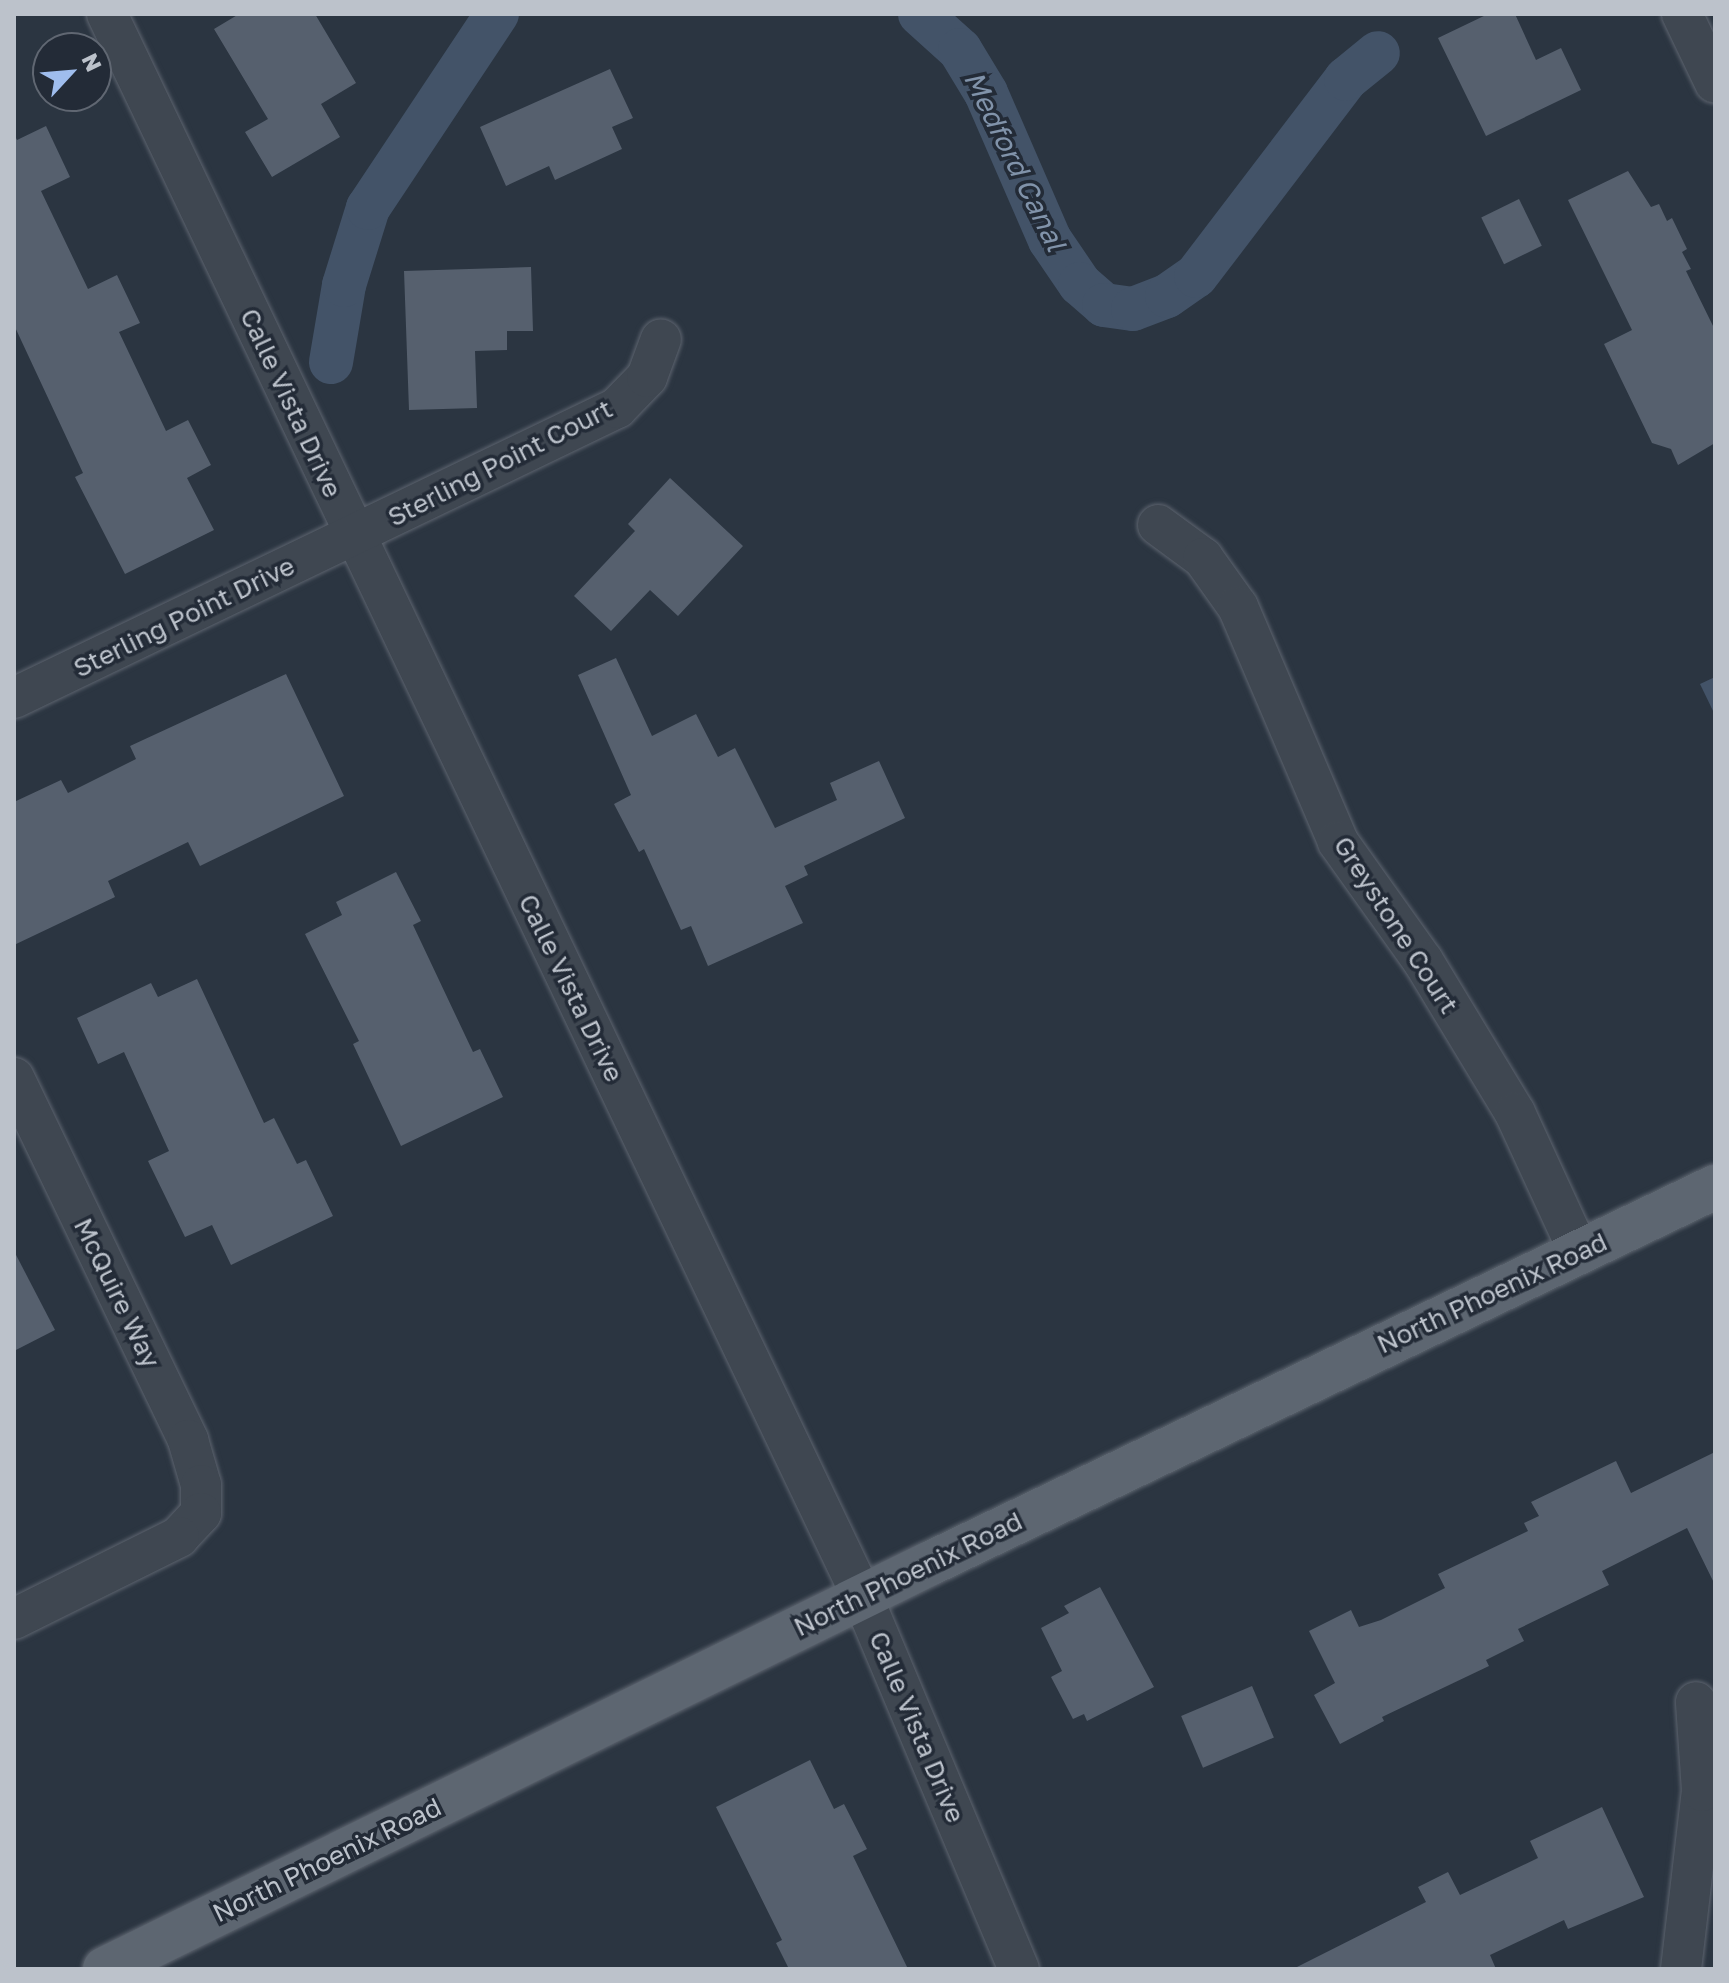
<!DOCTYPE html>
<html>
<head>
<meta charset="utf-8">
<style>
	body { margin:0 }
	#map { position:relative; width:1729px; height:1983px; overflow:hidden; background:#2b3541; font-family:"Golos Text",sans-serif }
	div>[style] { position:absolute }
	.water>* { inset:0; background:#435368 }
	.canal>* { height:44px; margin:-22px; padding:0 22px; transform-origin:22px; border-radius:22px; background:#435368 }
	.building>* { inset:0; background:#56606e; transform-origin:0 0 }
	.roads { filter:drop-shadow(0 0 2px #5d646f) drop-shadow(0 0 2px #5d646f) }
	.street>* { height:40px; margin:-20px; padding:0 20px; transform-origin:20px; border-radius:20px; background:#3f4751 }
	.primary>* { height:44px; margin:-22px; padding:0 22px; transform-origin:22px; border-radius:22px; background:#5d6671 }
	span { translate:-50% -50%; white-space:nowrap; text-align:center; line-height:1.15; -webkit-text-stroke:7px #232b37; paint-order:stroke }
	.street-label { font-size:26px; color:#bcc2cb }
	.water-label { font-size:28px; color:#8193aa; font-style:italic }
	.frame { position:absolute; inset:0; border:16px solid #bcc2cb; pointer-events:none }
	.north { position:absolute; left:32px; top:32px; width:80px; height:80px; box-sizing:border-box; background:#232b37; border:2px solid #606772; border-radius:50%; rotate:64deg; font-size:22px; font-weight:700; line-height:32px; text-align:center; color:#bcc2cb }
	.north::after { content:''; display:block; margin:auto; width:28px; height:36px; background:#9fbded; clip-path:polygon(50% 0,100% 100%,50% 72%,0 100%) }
</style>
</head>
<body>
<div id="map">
	<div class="water">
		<i style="clip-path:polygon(1715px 677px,1715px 715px,1700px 684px)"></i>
	</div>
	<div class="canal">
		<i style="left:920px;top:14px;width:54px;rotate:42deg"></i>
		<i style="left:960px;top:50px;width:50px;rotate:58.8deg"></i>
		<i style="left:986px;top:93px;width:160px;rotate:66.5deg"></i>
		<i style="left:1050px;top:240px;width:53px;rotate:55.7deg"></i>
		<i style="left:1080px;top:284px;width:32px;rotate:41deg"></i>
		<i style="left:1104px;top:305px;width:29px;rotate:8deg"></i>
		<i style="left:1133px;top:309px;width:36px;rotate:-21deg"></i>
		<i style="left:1167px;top:296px;width:35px;rotate:-35deg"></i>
		<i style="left:1196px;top:276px;width:248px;rotate:-52.7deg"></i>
		<i style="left:1346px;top:79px;width:41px;rotate:-39.1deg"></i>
		<i style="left:331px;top:362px;width:78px;rotate:-80.4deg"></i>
		<i style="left:344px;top:285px;width:81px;rotate:-72.7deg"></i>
		<i style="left:368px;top:208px;width:233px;rotate:-56.4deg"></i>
	</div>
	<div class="building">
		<i style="clip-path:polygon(239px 14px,315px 14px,356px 83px,321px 104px,340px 137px,272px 177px,245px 132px,268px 119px,214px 29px)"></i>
		<i style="clip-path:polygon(1488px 14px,1515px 14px,1536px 60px,1561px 48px,1581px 90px,1486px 136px,1438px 38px)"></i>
		<i style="clip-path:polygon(610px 69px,633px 118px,612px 127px,622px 149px,555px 180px,549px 166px,506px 186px,480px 127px)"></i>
		<i style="clip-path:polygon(46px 126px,70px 177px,41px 191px,88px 289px,117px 275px,140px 323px,119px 332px,166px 431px,188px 420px,211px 465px,187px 478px,214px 530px,125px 574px,75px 477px,83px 473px,14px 325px,14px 134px,17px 140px)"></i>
		<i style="clip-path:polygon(1628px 171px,1651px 207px,1659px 204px,1667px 221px,1672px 218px,1687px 249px,1682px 252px,1691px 269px,1686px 271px,1715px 330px,1715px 443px,1678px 465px,1671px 449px,1652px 443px,1604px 344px,1632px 330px,1568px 200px)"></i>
		<i style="left:1519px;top:199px;width:52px;height:42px;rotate:64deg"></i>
		<i style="clip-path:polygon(531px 267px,533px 331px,507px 331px,507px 350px,475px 351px,477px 408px,409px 410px,404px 271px)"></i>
		<i style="clip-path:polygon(670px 478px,743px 546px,678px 616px,650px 590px,611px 631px,574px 596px,635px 531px,628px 524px)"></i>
		<i style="clip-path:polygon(616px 658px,652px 736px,696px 714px,718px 757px,735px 748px,775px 828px,837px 800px,830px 783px,879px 761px,905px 818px,804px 866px,808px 875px,785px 886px,803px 923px,708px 966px,691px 926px,681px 930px,644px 849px,639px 852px,614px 804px,631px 795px,578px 675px)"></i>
		<i style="clip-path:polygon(286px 674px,344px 796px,200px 866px,188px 842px,108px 881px,115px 897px,14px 945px,14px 802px,61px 780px,68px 793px,136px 759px,130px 746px)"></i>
		<i style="clip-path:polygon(396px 872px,421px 921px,413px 925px,473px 1052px,480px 1049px,503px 1097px,401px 1146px,353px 1044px,359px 1041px,305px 934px,342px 915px,336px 902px)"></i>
		<i style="clip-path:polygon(197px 979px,264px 1123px,274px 1118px,297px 1164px,306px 1160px,333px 1216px,231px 1265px,212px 1225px,185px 1237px,148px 1161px,169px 1151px,124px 1052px,98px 1064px,77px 1018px,151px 983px,158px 997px)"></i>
		<i style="clip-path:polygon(14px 1251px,55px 1330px,14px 1351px)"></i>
		<i style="clip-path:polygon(1715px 1452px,1715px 1585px,1687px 1528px,1602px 1571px,1609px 1585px,1518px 1629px,1524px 1641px,1486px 1660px,1489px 1666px,1382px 1717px,1384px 1721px,1340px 1744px,1314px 1695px,1335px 1683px,1309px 1631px,1351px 1610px,1359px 1627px,1381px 1620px,1445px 1588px,1438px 1574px,1528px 1531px,1524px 1523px,1539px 1516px,1531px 1502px,1616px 1461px,1631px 1493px)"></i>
		<i style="clip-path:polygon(1100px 1587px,1154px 1687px,1087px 1721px,1084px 1714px,1073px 1719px,1051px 1677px,1062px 1671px,1041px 1628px,1069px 1613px,1064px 1606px)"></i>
		<i style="left:1252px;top:1686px;width:56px;height:77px;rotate:67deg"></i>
		<i style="clip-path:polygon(810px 1760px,834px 1809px,844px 1804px,867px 1849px,853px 1856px,908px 1969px,789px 1969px,776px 1943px,782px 1940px,716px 1807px)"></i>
		<i style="clip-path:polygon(1602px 1807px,1644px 1897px,1568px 1929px,1564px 1920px,1490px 1955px,1496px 1969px,1293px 1969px,1426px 1902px,1418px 1887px,1448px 1872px,1460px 1895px,1538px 1858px,1530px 1841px)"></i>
	</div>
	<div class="roads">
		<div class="street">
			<i style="left:107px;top:14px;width:1753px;rotate:64.49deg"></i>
			<i style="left:862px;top:1596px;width:405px;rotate:67.2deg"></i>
			<i style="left:1682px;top:14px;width:76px;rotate:64.4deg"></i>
			<i style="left:1158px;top:525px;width:56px;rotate:36.3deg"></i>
			<i style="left:1203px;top:558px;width:60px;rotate:54.5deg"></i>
			<i style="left:1238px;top:607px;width:255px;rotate:66.9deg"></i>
			<i style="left:1338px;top:842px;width:146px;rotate:54.5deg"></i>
			<i style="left:1423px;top:961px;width:178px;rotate:58.8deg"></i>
			<i style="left:1515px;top:1113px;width:153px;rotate:65.3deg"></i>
			<i style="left:14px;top:698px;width:669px;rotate:-25.68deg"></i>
			<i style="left:617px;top:408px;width:43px;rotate:-45.9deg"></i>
			<i style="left:647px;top:377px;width:40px;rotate:-69.8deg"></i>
			<i style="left:14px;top:1078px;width:402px;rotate:64.3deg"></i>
			<i style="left:188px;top:1440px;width:47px;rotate:73.9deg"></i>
			<i style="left:201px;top:1485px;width:28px;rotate:90deg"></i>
			<i style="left:201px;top:1513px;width:33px;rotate:133deg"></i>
			<i style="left:179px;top:1537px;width:184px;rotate:153.6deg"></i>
			<i style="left:1681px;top:1969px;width:179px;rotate:-83.3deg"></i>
			<i style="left:1702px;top:1791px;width:89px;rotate:-93.9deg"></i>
		</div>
		<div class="primary">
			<i style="left:105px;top:1969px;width:920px;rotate:-26.18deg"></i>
			<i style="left:931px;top:1563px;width:870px;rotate:-25.62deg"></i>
		</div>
	</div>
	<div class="street-label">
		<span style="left:291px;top:403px;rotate:65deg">Calle Vista Drive</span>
		<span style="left:500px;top:463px;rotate:-27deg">Sterling Point Court</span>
		<span style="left:184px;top:617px;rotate:-26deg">Sterling Point Drive</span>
		<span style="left:1396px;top:925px;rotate:57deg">Greystone Court</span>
		<span style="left:571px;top:988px;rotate:64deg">Calle Vista Drive</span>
		<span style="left:117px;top:1293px;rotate:64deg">McQuire Way</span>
		<span style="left:1492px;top:1293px;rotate:-25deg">North Phoenix Road</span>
		<span style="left:908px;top:1574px;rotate:-26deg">North Phoenix Road</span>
		<span style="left:917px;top:1727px;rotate:67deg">Calle Vista Drive</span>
		<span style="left:327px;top:1860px;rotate:-26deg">North Phoenix Road</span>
	</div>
	<div class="water-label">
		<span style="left:1015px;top:161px;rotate:64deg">Medford Canal</span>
	</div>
	<div class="frame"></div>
	<div class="north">N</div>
</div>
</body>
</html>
